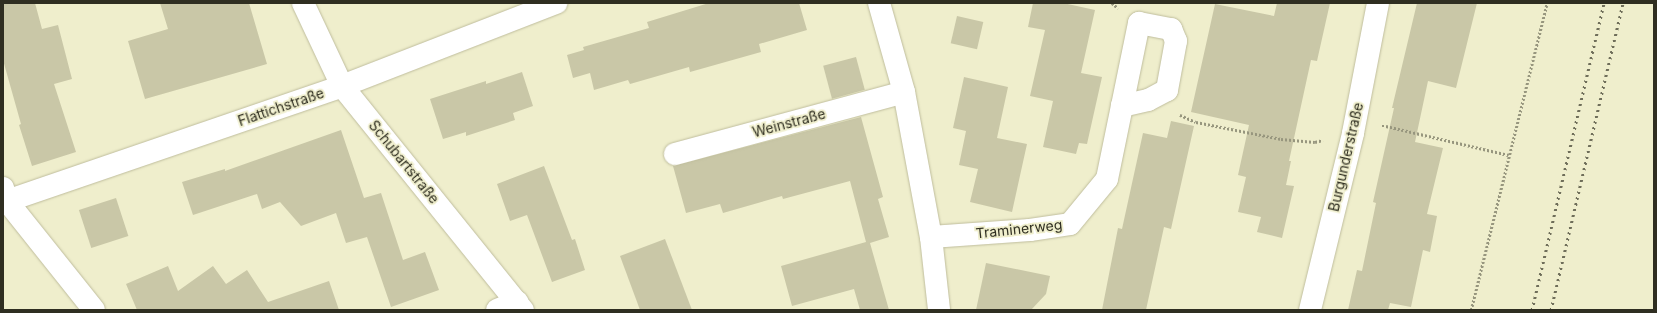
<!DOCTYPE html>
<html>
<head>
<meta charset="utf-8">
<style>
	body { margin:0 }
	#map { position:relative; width:1657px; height:313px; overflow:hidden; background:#efeecc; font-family:Inter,sans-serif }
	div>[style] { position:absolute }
	.building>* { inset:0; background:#c9c7a7; transform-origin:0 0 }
	.path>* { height:2.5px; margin-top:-1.25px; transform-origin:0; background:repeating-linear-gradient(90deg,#97967e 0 2px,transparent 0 4px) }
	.roads { filter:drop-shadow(0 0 1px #bfbd9d) drop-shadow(0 0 1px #bfbd9d) }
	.street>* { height:22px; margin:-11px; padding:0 11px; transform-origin:11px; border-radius:11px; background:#fff }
	.rail>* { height:3px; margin-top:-1.5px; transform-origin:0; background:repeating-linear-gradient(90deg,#6f6e5a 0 2px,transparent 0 6px) }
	span { translate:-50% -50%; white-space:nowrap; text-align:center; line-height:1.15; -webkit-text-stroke:3.5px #efeecc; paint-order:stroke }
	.street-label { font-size:14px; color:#2f2e21 }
	.frame { position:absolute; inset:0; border:4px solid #2f2e21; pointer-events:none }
</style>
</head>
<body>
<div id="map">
	<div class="building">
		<i style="clip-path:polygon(3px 3px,35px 3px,42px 29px,58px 25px,72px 79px,54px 84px,76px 152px,32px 166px,19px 125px,21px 124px,3px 60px)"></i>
		<i style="clip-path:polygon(160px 3px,249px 3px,267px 64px,145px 99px,128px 41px,168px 29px)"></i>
		<i style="clip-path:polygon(709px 3px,799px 3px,807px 30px,759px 44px,761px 52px,690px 72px,689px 67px,630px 84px,628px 80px,594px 90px,590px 73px,573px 78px,567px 55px,584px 50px,583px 47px,649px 28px,647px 22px)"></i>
		<i style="clip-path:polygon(1033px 3px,1063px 3px,1095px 10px,1081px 73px,1102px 77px,1087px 144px,1079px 143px,1076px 154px,1043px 147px,1053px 101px,1030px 96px,1045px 30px,1028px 27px)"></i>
		<i style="clip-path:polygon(1277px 3px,1330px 3px,1317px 61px,1311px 60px,1289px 161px,1291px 161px,1286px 185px,1294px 186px,1282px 238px,1257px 232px,1261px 217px,1238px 212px,1246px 177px,1238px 175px,1249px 125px,1191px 112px,1215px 4px,1274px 16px)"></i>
		<i style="clip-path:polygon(1417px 3px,1477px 3px,1456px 88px,1428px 81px,1415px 142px,1443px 148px,1427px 214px,1437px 216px,1430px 252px,1423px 250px,1411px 307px,1390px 303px,1388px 310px,1348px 310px,1357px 270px,1362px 271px,1376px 203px,1373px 202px,1394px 108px,1392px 108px)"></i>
		<i style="left:957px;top:16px;width:27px;height:28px;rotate:13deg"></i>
		<i style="left:856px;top:57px;width:34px;height:34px;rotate:75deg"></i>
		<i style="clip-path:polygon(522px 72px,533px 106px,513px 113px,515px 120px,466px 136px,466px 132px,443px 139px,430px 99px,486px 81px,486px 84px)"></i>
		<i style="clip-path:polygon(964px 77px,1008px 87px,997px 138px,1027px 144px,1012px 212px,970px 202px,978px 169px,959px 165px,966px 131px,953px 128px)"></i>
		<i style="clip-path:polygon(861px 117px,883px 197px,878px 199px,889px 237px,870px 243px,889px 310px,860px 310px,854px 289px,792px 306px,781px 266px,866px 242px,850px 181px,783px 199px,782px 196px,723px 213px,720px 204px,686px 213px,673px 166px)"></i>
		<i style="clip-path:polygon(1171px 121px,1194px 126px,1171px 229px,1164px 227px,1146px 310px,1102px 310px,1118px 228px,1122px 229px,1143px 133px,1167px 138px)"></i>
		<i style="clip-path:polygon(341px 130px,364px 198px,381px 193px,403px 260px,425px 252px,439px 290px,391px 307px,367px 237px,346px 243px,336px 213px,301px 226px,280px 202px,262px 209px,257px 194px,193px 215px,182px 182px,225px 169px,225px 171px)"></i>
		<i style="clip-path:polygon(544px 166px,572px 240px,575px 239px,585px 270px,552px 282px,527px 215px,510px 221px,497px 184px)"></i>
		<i style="left:116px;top:198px;width:40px;height:39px;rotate:72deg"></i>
		<i style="clip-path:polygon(665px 239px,692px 310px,640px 310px,620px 256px)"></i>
		<i style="clip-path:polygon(986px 263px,1050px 276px,1046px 294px,1031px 310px,976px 310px)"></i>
		<i style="clip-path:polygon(168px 266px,178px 291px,213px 266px,226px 284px,247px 270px,268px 302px,329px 281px,339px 310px,137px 310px,126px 284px)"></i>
	</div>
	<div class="path">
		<i style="left:1112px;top:3px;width:8px;rotate:40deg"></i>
		<i style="left:1180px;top:115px;width:17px;rotate:24deg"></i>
		<i style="left:1196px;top:122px;width:87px;rotate:11.3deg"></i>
		<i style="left:1281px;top:139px;width:34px;rotate:5deg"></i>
		<i style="left:1315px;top:142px;width:8px;rotate:-14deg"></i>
		<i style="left:1382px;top:126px;width:4px"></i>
		<i style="left:1386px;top:126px;width:126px;rotate:13.3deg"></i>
		<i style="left:1471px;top:310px;width:316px;rotate:-76.1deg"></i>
	</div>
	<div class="roads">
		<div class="street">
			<i style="left:303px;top:3px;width:92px;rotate:64.8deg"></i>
			<i style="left:342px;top:86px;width:288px;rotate:51.1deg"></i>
			<i style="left:879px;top:3px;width:92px;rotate:74.3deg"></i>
			<i style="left:904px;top:92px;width:147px;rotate:79.5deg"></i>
			<i style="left:931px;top:237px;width:73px;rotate:83.7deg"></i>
			<i style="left:675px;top:154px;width:237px;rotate:-15.1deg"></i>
			<i style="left:3px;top:188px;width:14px;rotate:73deg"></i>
			<i style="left:7px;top:201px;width:139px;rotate:51.4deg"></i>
			<i style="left:3px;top:204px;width:5px;rotate:-37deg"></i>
			<i style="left:7px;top:201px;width:354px;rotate:-18.9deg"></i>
			<i style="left:342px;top:86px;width:230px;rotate:-21.2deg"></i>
			<i style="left:931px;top:237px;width:99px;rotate:-4deg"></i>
			<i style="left:1030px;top:230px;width:40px;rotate:-8.5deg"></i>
			<i style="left:1070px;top:224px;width:58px;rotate:-50.6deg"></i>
			<i style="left:1107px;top:179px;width:75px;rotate:-78.4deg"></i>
			<i style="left:1122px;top:106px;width:85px;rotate:-78.4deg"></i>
			<i style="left:1139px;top:23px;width:33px;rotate:11deg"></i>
			<i style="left:1171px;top:29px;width:13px;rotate:67deg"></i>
			<i style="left:1176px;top:41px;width:50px;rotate:100.4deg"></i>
			<i style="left:1167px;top:90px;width:21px;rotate:152deg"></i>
			<i style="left:1148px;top:100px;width:27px;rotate:167deg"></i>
			<i style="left:497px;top:310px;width:22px;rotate:-22deg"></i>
			<i style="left:1310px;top:310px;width:182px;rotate:-76.3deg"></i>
			<i style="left:1353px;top:133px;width:132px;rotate:-79.1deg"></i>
		</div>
	</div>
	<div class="rail">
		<i style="left:1532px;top:310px;width:315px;rotate:-76.8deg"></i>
		<i style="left:1551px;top:310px;width:315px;rotate:-76.8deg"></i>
	</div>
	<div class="street-label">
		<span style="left:281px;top:107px;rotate:-19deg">Flattichstraße</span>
		<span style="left:789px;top:123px;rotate:-15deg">Weinstraße</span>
		<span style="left:1346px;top:157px;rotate:-77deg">Burgunderstraße</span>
		<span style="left:404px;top:162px;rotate:51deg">Schubartstraße</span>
		<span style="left:1019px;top:229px;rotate:-6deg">Traminerweg</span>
	</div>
	<div class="frame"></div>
</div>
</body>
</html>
